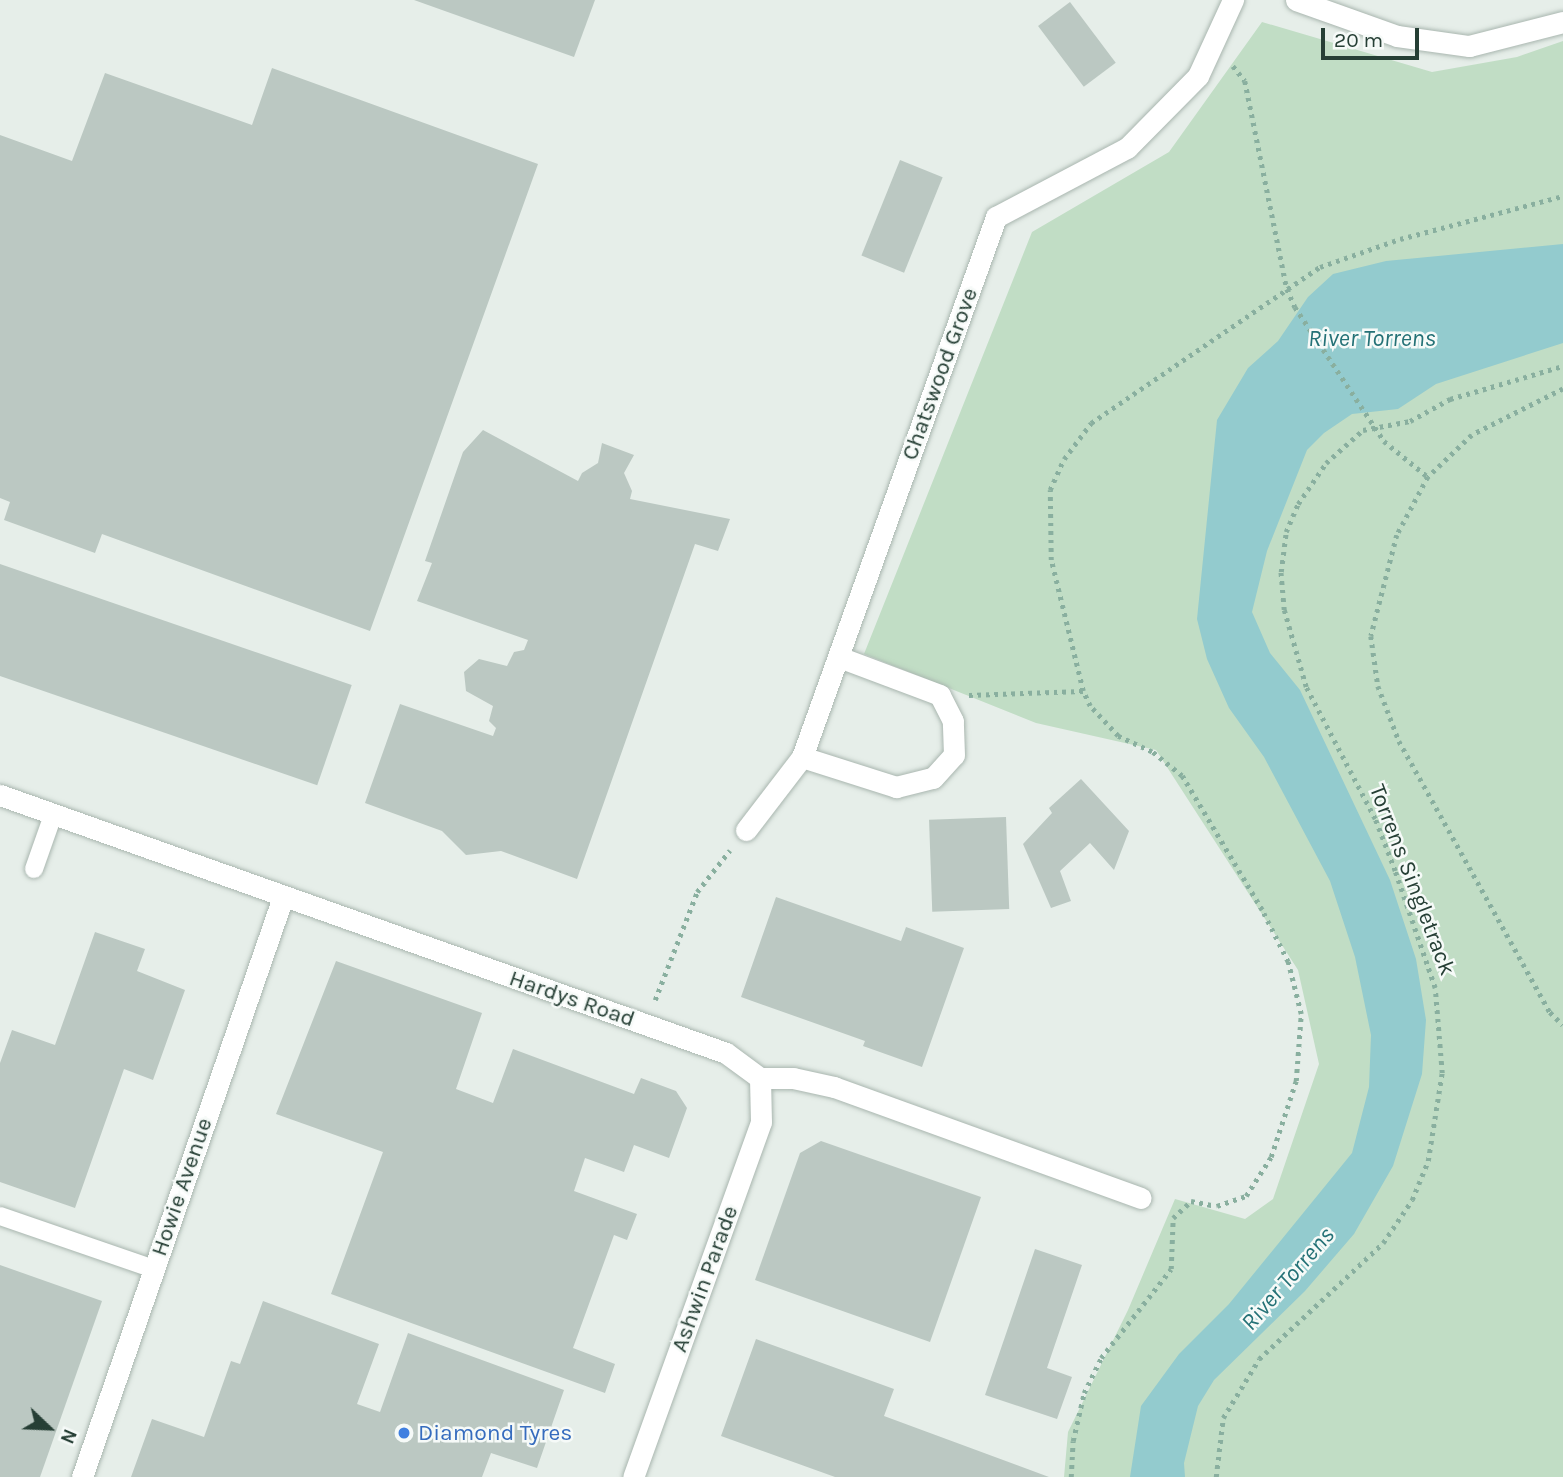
<!DOCTYPE html>
<html>
<head>
<meta charset="utf-8">
<style>
	body { margin:0 }
	#map { position:relative; width:1563px; height:1477px; overflow:hidden; background:#e6eee9; font-family:Karla,sans-serif }
	div>[style] { position:absolute }
	.green>* { inset:0; background:#c1ddc5 }
	.water>* { inset:0; background:#93cbce }
	.building>* { inset:0; background:#bbc8c2; transform-origin:0 0 }
	.path>* { height:4.5px; margin-top:-2.25px; transform-origin:0; background:repeating-linear-gradient(90deg,#89af9f 0 3.5px,transparent 0 8.5px) }
	.roads { filter:drop-shadow(0 0 2px #a9b6af) drop-shadow(0 0 2px #a9b6af) }
	.service>* { height:18px; margin:-9px; padding:0 9px; transform-origin:9px; border-radius:9px; background:#fff }
	.minor>* { height:21px; margin:-10.5px; padding:0 10.5px; transform-origin:10.5px; border-radius:10.5px; background:#fff }
	.tertiary>* { height:21px; margin:-10.5px; padding:0 10.5px; transform-origin:10.5px; border-radius:10.5px; background:#fff }
	.path-bridge>* { height:4.5px; margin-top:-2.25px; transform-origin:0; background:repeating-linear-gradient(90deg,#89af9f 0 3.5px,transparent 0 8.5px) }
	.dots>* { width:19px; height:19px; translate:-50% -50%; box-sizing:border-box; border:4px solid #f6faf8; border-radius:50% }
	span { translate:-50% -50%; white-space:nowrap; text-align:center; line-height:1.15; -webkit-text-stroke:5px #f6faf8; paint-order:stroke }
	.street-label { font-size:23px; color:#263f35 }
	.shop-label { font-size:23px; color:#366cbe }
	.left { translate:0 -50%; text-align:left }
	.water-label { font-size:24px; color:#247176; font-style:italic }
	.north { position:absolute; left:14px; top:1393px; width:70px; height:70px; -webkit-text-stroke:5px #f6faf8; paint-order:stroke; rotate:113deg; font-size:19px; font-weight:700; line-height:28px; text-align:center; color:#263f35 }
	.north::after { content:''; display:block; margin:auto; width:24px; height:32px; background:#263f35; clip-path:polygon(50% 0,100% 100%,50% 72%,0 100%) }
	.scale { position:absolute; left:1321px; top:28px; width:98px; height:32px; box-sizing:border-box; border:4px solid #263f35; border-top:0; padding-left:9px; font-size:21px; line-height:24px; white-space:nowrap; color:#263f35; -webkit-text-stroke:5px #f6faf8; paint-order:stroke }
</style>
</head>
<body>
<div id="map">
	<div class="green">
		<i style="clip-path:polygon(1262px 22px,1432px 72px,1517px 57px,1563px 41px,1563px 1477px,1064px 1477px,1068px 1432px,1128px 1310px,1175px 1199px,1245px 1219px,1273px 1199px,1319px 1064px,1298px 970px,1156px 750px,1036px 723px,864px 654px,1032px 232px,1169px 152px)"></i>
	</div>
	<div class="water">
		<i style="clip-path:polygon(1563px 244px,1563px 343px,1436px 384px,1398px 409px,1352px 414px,1324px 433px,1307px 450px,1267px 551px,1252px 612px,1270px 653px,1300px 690px,1390px 880px,1416px 959px,1426px 1020px,1422px 1074px,1393px 1166px,1354px 1234px,1305px 1291px,1214px 1380px,1198px 1406px,1184px 1463px,1185px 1477px,1130px 1477px,1141px 1406px,1179px 1354px,1229px 1304px,1352px 1153px,1369px 1087px,1371px 1035px,1355px 957px,1330px 881px,1264px 757px,1229px 708px,1207px 659px,1197px 619px,1217px 420px,1248px 368px,1278px 341px,1308px 297px,1333px 274px,1386px 261px)"></i>
	</div>
	<div class="building">
		<i style="clip-path:polygon(414px 0,595px 0,574px 57px)"></i>
		<i style="left:1070px;top:2px;width:76px;height:40px;rotate:53deg"></i>
		<i style="clip-path:polygon(272px 68px,538px 164px,370px 631px,102px 534px,95px 553px,4px 520px,10px 502px,0 498px,0 135px,72px 161px,105px 73px,252px 125px)"></i>
		<i style="left:900px;top:160px;width:46px;height:103px;rotate:22deg"></i>
		<i style="clip-path:polygon(483px 430px,578px 481px,582px 473px,598px 463px,602px 443px,634px 455px,624px 473px,632px 491px,630px 499px,730px 519px,718px 551px,695px 544px,577px 879px,501px 851px,466px 855px,442px 831px,365px 803px,400px 704px,493px 736px,496px 728px,489px 721px,493px 706px,466px 691px,464px 672px,479px 659px,507px 666px,514px 652px,524px 650px,528px 640px,417px 601px,432px 563px,425px 561px,463px 452px)"></i>
		<i style="left:0;top:564px;width:372px;height:106px;rotate:19deg"></i>
		<i style="clip-path:polygon(1081px 779px,1129px 831px,1114px 870px,1090px 843px,1060px 871px,1071px 901px,1051px 908px,1023px 844px,1052px 813px,1049px 808px)"></i>
		<i style="left:1006px;top:817px;width:92px;height:77px;rotate:88deg"></i>
		<i style="clip-path:polygon(776px 897px,901px 941px,906px 927px,964px 948px,922px 1067px,863px 1046px,865px 1041px,741px 997px)"></i>
		<i style="clip-path:polygon(95px 932px,145px 949px,137px 971px,185px 990px,153px 1080px,124px 1069px,75px 1208px,0 1182px,0 1063px,12px 1030px,55px 1045px)"></i>
		<i style="clip-path:polygon(336px 961px,482px 1013px,456px 1089px,493px 1103px,513px 1049px,634px 1094px,641px 1078px,676px 1091px,687px 1108px,669px 1158px,634px 1145px,624px 1172px,585px 1158px,574px 1191px,637px 1214px,627px 1240px,614px 1235px,573px 1348px,615px 1364px,605px 1393px,331px 1294px,383px 1152px,276px 1114px)"></i>
		<i style="clip-path:polygon(821px 1141px,981px 1197px,930px 1342px,755px 1280px,800px 1153px)"></i>
		<i style="clip-path:polygon(1035px 1249px,1082px 1265px,1047px 1368px,1072px 1377px,1057px 1419px,985px 1395px)"></i>
		<i style="clip-path:polygon(0 1265px,102px 1301px,40px 1477px,0 1477px)"></i>
		<i style="clip-path:polygon(263px 1301px,379px 1344px,357px 1404px,380px 1412px,408px 1333px,564px 1390px,537px 1468px,491px 1453px,482px 1477px,131px 1477px,152px 1419px,204px 1437px,231px 1361px,240px 1364px)"></i>
		<i style="clip-path:polygon(756px 1339px,894px 1389px,884px 1416px,1049px 1477px,835px 1477px,721px 1436px)"></i>
	</div>
	<div class="path">
		<i style="left:1233px;top:66px;width:19px;rotate:51deg"></i>
		<i style="left:1245px;top:81px;width:212px;rotate:78.6deg"></i>
		<i style="left:1287px;top:289px;width:20px;rotate:66deg"></i>
		<i style="left:1563px;top:389px;width:102px;rotate:153.2deg"></i>
		<i style="left:1472px;top:435px;width:61px;rotate:136.3deg"></i>
		<i style="left:1428px;top:477px;width:66px;rotate:118.1deg"></i>
		<i style="left:1397px;top:535px;width:104px;rotate:104.4deg"></i>
		<i style="left:1371px;top:636px;width:50px;rotate:82deg"></i>
		<i style="left:1378px;top:686px;width:59px;rotate:69.1deg"></i>
		<i style="left:1399px;top:741px;width:310px;rotate:60.9deg"></i>
		<i style="left:1550px;top:1012px;width:18px;rotate:45deg"></i>
		<i style="left:1384px;top:441px;width:57px;rotate:39.3deg"></i>
		<i style="left:969px;top:695px;width:114px;rotate:-2deg"></i>
		<i style="left:1083px;top:691px;width:135px;rotate:-103.7deg"></i>
		<i style="left:1051px;top:560px;width:70px;rotate:-90.8deg"></i>
		<i style="left:1050px;top:490px;width:34px;rotate:-66deg"></i>
		<i style="left:1064px;top:459px;width:45px;rotate:-53.1deg"></i>
		<i style="left:1091px;top:423px;width:277px;rotate:-34.3deg"></i>
		<i style="left:1320px;top:267px;width:85px;rotate:-19.3deg"></i>
		<i style="left:1400px;top:239px;width:169px;rotate:-14.8deg"></i>
		<i style="left:655px;top:1000px;width:116px;rotate:-68.7deg"></i>
		<i style="left:697px;top:892px;width:53px;rotate:-51.8deg"></i>
		<i style="left:1071px;top:1477px;width:36px;rotate:-87deg"></i>
		<i style="left:1073px;top:1441px;width:49px;rotate:-77.1deg"></i>
		<i style="left:1084px;top:1393px;width:39px;rotate:-64deg"></i>
		<i style="left:1101px;top:1358px;width:113px;rotate:-51.8deg"></i>
		<i style="left:1171px;top:1269px;width:51px;rotate:-87.8deg"></i>
		<i style="left:1173px;top:1218px;width:25px;rotate:-43deg"></i>
		<i style="left:1191px;top:1201px;width:26px;rotate:11deg"></i>
		<i style="left:1217px;top:1206px;width:31px;rotate:-19deg"></i>
		<i style="left:1246px;top:1196px;width:46px;rotate:-57.3deg"></i>
		<i style="left:1271px;top:1157px;width:80px;rotate:-71.8deg"></i>
		<i style="left:1296px;top:1081px;width:67px;rotate:-85.7deg"></i>
		<i style="left:1301px;top:1014px;width:54px;rotate:-104deg"></i>
		<i style="left:1288px;top:962px;width:58px;rotate:-116.6deg"></i>
		<i style="left:1262px;top:910px;width:156px;rotate:-120.8deg"></i>
		<i style="left:1182px;top:776px;width:38px;rotate:-141deg"></i>
		<i style="left:1152px;top:752px;width:38px;rotate:-155deg"></i>
		<i style="left:1118px;top:736px;width:41px;rotate:-133deg"></i>
		<i style="left:1090px;top:706px;width:17px;rotate:-115deg"></i>
		<i style="left:1216px;top:1477px;width:59px;rotate:-83.2deg"></i>
		<i style="left:1223px;top:1418px;width:69px;rotate:-58.6deg"></i>
		<i style="left:1259px;top:1359px;width:170px;rotate:-43.1deg"></i>
		<i style="left:1383px;top:1243px;width:52px;rotate:-56deg"></i>
		<i style="left:1412px;top:1200px;width:42px;rotate:-67.7deg"></i>
		<i style="left:1428px;top:1161px;width:89px;rotate:-81deg"></i>
		<i style="left:1442px;top:1073px;width:85px;rotate:-94.7deg"></i>
		<i style="left:1435px;top:988px;width:124px;rotate:-108.9deg"></i>
		<i style="left:1395px;top:871px;width:56px;rotate:-111deg"></i>
		<i style="left:1375px;top:819px;width:149px;rotate:-117.6deg"></i>
		<i style="left:1306px;top:687px;width:80px;rotate:-105.9deg"></i>
		<i style="left:1284px;top:610px;width:38px;rotate:-95deg"></i>
		<i style="left:1281px;top:572px;width:40px;rotate:-82.9deg"></i>
		<i style="left:1286px;top:532px;width:30px;rotate:-67deg"></i>
		<i style="left:1298px;top:504px;width:50px;rotate:-55.7deg"></i>
		<i style="left:1326px;top:463px;width:50px;rotate:-41.7deg"></i>
		<i style="left:1363px;top:430px;width:48px;rotate:-10.8deg"></i>
		<i style="left:1410px;top:421px;width:46px;rotate:-28.8deg"></i>
		<i style="left:1450px;top:399px;width:118px;rotate:-16.3deg"></i>
	</div>
	<div class="roads">
		<div class="service">
			<i style="left:34px;top:869px;width:57px;rotate:-70.6deg"></i>
			<i style="left:0;top:1216px;width:163px;rotate:19deg"></i>
		</div>
		<div class="minor">
			<i style="left:1296px;top:0;width:107px;rotate:19.6deg"></i>
			<i style="left:1397px;top:36px;width:73px;rotate:7.9deg"></i>
			<i style="left:1469px;top:46px;width:97px;rotate:-14.3deg"></i>
			<i style="left:802px;top:757px;width:99px;rotate:17.7deg"></i>
			<i style="left:896px;top:787px;width:38px;rotate:-14deg"></i>
			<i style="left:933px;top:778px;width:31px;rotate:-48deg"></i>
			<i style="left:954px;top:755px;width:34px;rotate:-92deg"></i>
			<i style="left:953px;top:721px;width:29px;rotate:-117deg"></i>
			<i style="left:940px;top:695px;width:108px;rotate:-159.4deg"></i>
			<i style="left:746px;top:830px;width:92px;rotate:-52.5deg"></i>
			<i style="left:802px;top:757px;width:574px;rotate:-70.24deg"></i>
			<i style="left:996px;top:217px;width:148px;rotate:-27.8deg"></i>
			<i style="left:1127px;top:148px;width:101px;rotate:-45.4deg"></i>
			<i style="left:1198px;top:76px;width:84px;rotate:-65.3deg"></i>
			<i style="left:760px;top:1078px;width:33px"></i>
			<i style="left:793px;top:1078px;width:42px;rotate:12.4deg"></i>
			<i style="left:834px;top:1087px;width:326px;rotate:19.9deg"></i>
			<i style="left:82px;top:1477px;width:614px;rotate:-70.89deg"></i>
		</div>
		<div class="tertiary">
			<i style="left:0;top:795px;width:770px;rotate:19.56deg"></i>
			<i style="left:726px;top:1053px;width:42px;rotate:36.3deg"></i>
			<i style="left:760px;top:1078px;width:44px;rotate:88.7deg"></i>
			<i style="left:761px;top:1122px;width:377px;rotate:109.8deg"></i>
		</div>
	</div>
	<div class="path-bridge">
		<i style="left:1295px;top:307px;width:161px;rotate:56.4deg"></i>
	</div>
	<div class="dots">
		<i style="left:404px;top:1433px;background:#3f7fe0"></i>
	</div>
	<div class="street-label">
		<span style="left:940px;top:374px;rotate:-70deg">Chatswood Grove</span>
		<span style="left:1412px;top:880px;rotate:69deg">Torrens Singletrack</span>
		<span style="left:572px;top:999px;rotate:19deg">Hardys Road</span>
		<span style="left:182px;top:1187px;rotate:-71deg">Howie Avenue</span>
		<span style="left:705px;top:1279px;rotate:-70deg">Ashwin Parade</span>
	</div>
	<div class="shop-label">
		<span class="left" style="left:418px;top:1433px">Diamond Tyres</span>
	</div>
	<div class="water-label">
		<span style="left:1372px;top:339px">River Torrens</span>
		<span style="left:1288px;top:1279px;rotate:-49deg">River Torrens</span>
	</div>
	<div class="north">N</div>
	<div class="scale">20 m</div>
</div>
</body>
</html>
